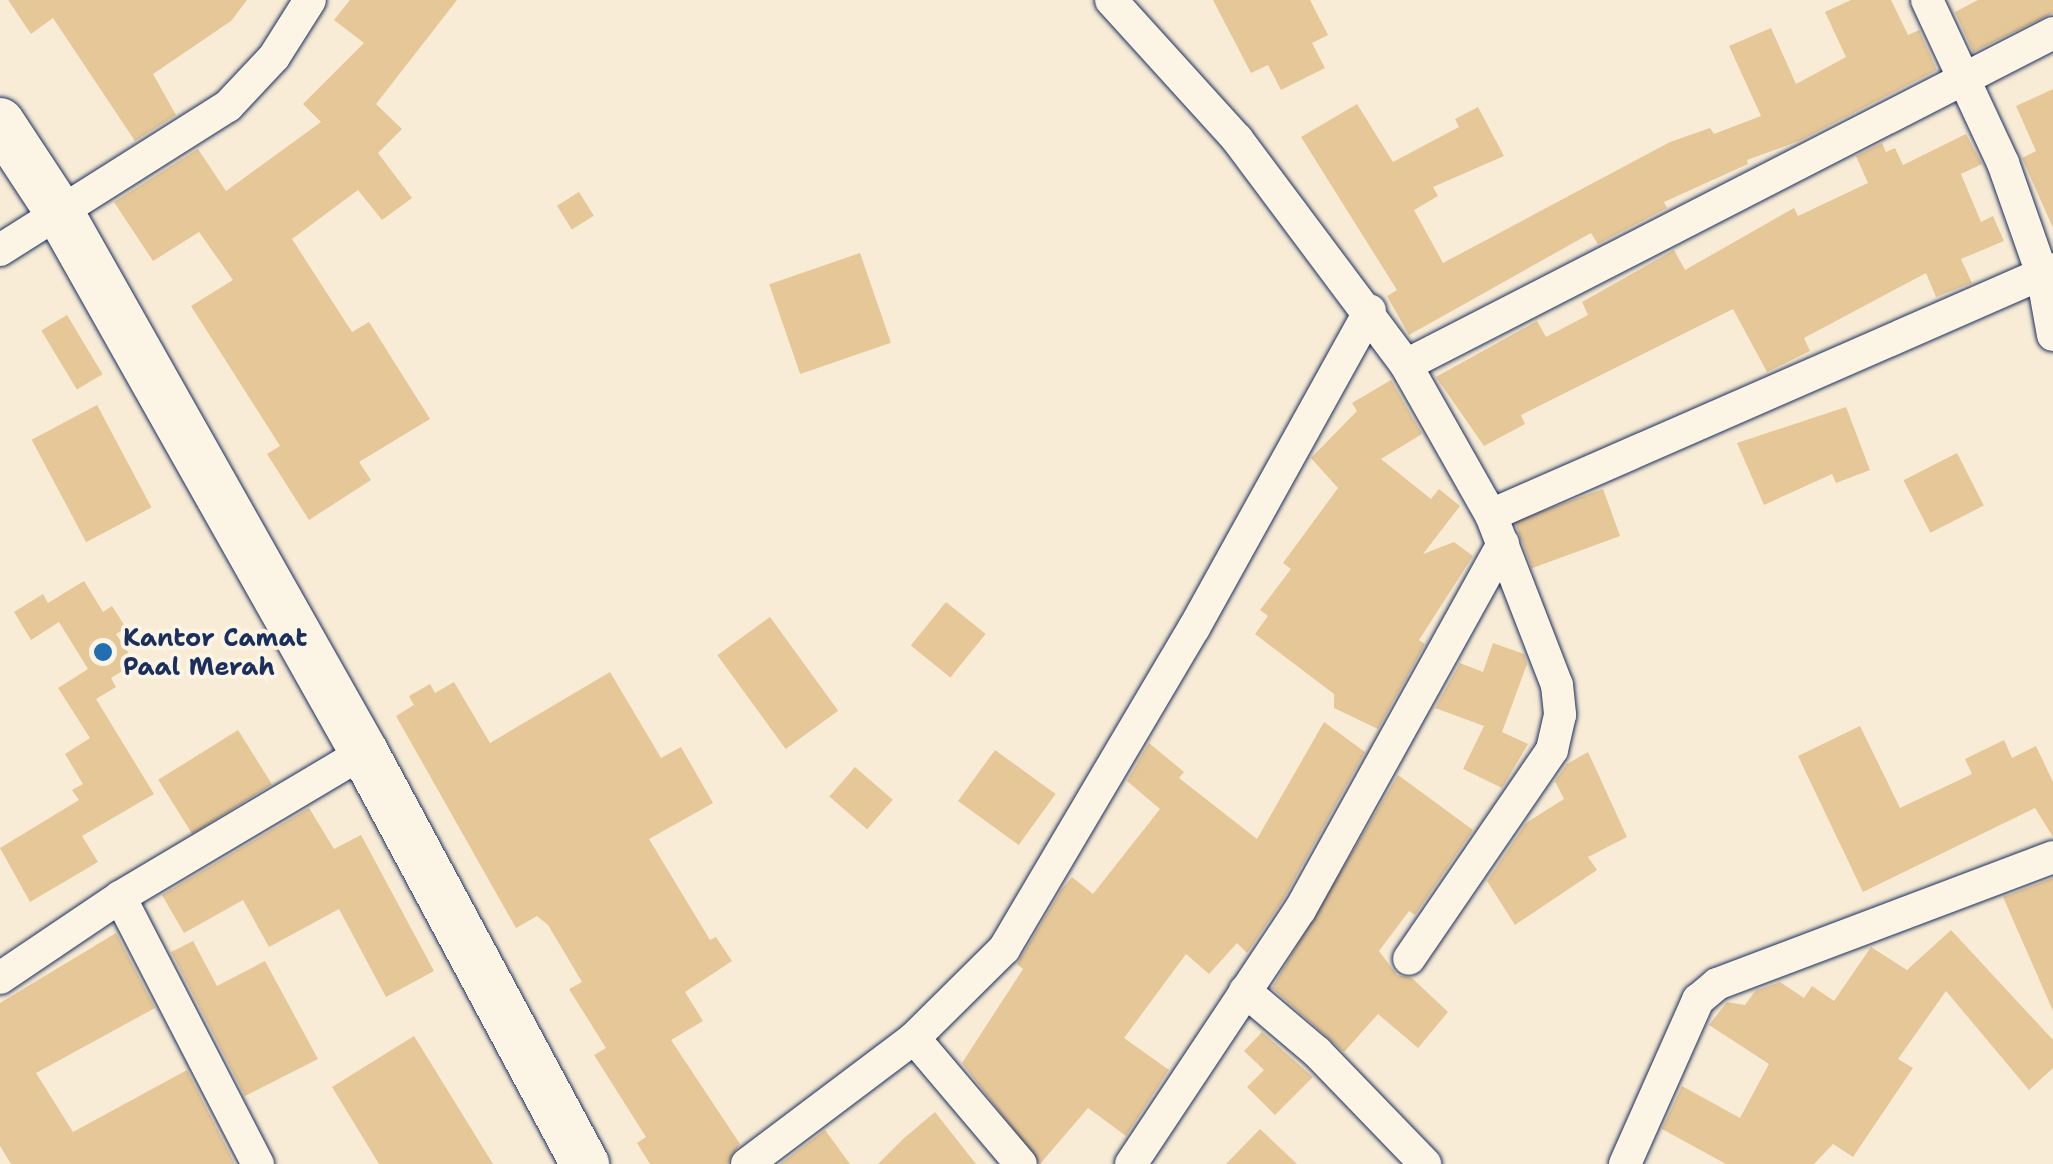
<!DOCTYPE html>
<html>
<head>
<meta charset="utf-8">
<style>
	body { margin:0 }
	#map { position:relative; width:2053px; height:1164px; overflow:hidden; background:#f8ecd6; font-family:"Shantell Sans",sans-serif }
	div>[style] { position:absolute }
	.building>* { inset:0; background:#e6c798; transform-origin:0 0 }
	.roads { filter:drop-shadow(0 0 2px #1b2f5e) drop-shadow(0 0 2px #1b2f5e) }
	.minor>* { height:32px; margin:-16px; padding:0 16px; transform-origin:16px; border-radius:16px; background:#fcf5e5 }
	.highway>* { height:48px; margin:-24px; padding:0 24px; transform-origin:24px; border-radius:24px; background:#fcf5e5 }
	.dots>* { width:28px; height:28px; translate:-50% -50%; box-sizing:border-box; border:5px solid #fcf5e5; border-radius:50% }
	span { translate:-50% -50%; white-space:nowrap; text-align:center; line-height:1.15; -webkit-text-stroke:8px #fcf5e5; paint-order:stroke }
	.poi-label { font-size:25px; color:#1b2f5e; font-weight:700 }
	.left { translate:0 -50%; text-align:left }
</style>
</head>
<body>
<div id="map">
	<div class="building">
		<i style="clip-path:polygon(8px 0,247px 0,231px 21px,153px 74px,176px 115px,135px 141px,53px 18px,31px 34px)"></i>
		<i style="clip-path:polygon(350px 0,457px 0,376px 104px,402px 129px,378px 153px,412px 198px,382px 220px,358px 190px,292px 239px,352px 332px,369px 322px,430px 419px,359px 462px,371px 480px,309px 520px,267px 454px,280px 446px,191px 306px,233px 280px,199px 232px,153px 261px,114px 202px,198px 149px,226px 191px,321px 122px,303px 104px,364px 43px,334px 20px)"></i>
		<i style="clip-path:polygon(1213px 0,1310px 0,1328px 35px,1312px 43px,1325px 68px,1281px 90px,1268px 65px,1251px 73px)"></i>
		<i style="clip-path:polygon(1851px 0,1891px 0,1908px 35px,1919px 30px,1937px 70px,1799px 141px,1747px 160px,1748px 164px,1664px 202px,1667px 208px,1598px 244px,1591px 233px,1409px 335px,1387px 296px,1397px 290px,1301px 137px,1357px 104px,1393px 162px,1459px 127px,1455px 119px,1478px 107px,1504px 156px,1433px 187px,1438px 196px,1414px 210px,1443px 263px,1670px 142px,1710px 128px,1714px 134px,1761px 116px,1729px 46px,1771px 28px,1796px 84px,1846px 57px,1825px 12px)"></i>
		<i style="clip-path:polygon(1978px 0,2053px 0,2053px 13px,1973px 52px,1955px 12px)"></i>
		<i style="clip-path:polygon(2053px 89px,2053px 228px,2022px 158px,2036px 151px,2016px 106px)"></i>
		<i style="clip-path:polygon(1966px 134px,1982px 164px,1961px 174px,1981px 222px,1993px 216px,2004px 241px,1961px 259px,1972px 283px,1936px 297px,1926px 273px,1804px 338px,1810px 351px,1767px 372px,1733px 309px,1521px 415px,1525px 424px,1484px 446px,1436px 377px,1537px 321px,1546px 337px,1588px 315px,1582px 302px,1674px 250px,1685px 270px,1794px 208px,1798px 216px,1868px 183px,1856px 156px,1882px 143px,1886px 152px,1895px 148px,1903px 165px)"></i>
		<i style="left:579px;top:192px;width:28px;height:26px;rotate:58deg"></i>
		<i style="left:860px;top:253px;width:95px;height:96px;rotate:71deg"></i>
		<i style="left:67px;top:315px;width:69px;height:30px;rotate:59deg"></i>
		<i style="clip-path:polygon(1391px 380px,1422px 434px,1381px 459px,1431px 499px,1439px 489px,1460px 506px,1423px 554px,1454px 542px,1473px 556px,1419px 640px,1425px 644px,1378px 729px,1334px 708px,1334px 694px,1255px 634px,1268px 616px,1260px 610px,1291px 569px,1283px 563px,1338px 488px,1311px 458px,1357px 411px,1352px 403px)"></i>
		<i style="left:97px;top:405px;width:116px;height:74px;rotate:62deg"></i>
		<i style="clip-path:polygon(1846px 407px,1870px 470px,1836px 483px,1832px 474px,1764px 505px,1737px 443px)"></i>
		<i style="left:1957px;top:453px;width:59px;height:60px;rotate:63deg"></i>
		<i style="left:1603px;top:489px;width:50px;height:94px;rotate:70deg"></i>
		<i style="clip-path:polygon(84px 581px,103px 612px,112px 606px,126px 628px,116px 634px,135px 663px,111px 678px,116px 687px,96px 699px,154px 794px,82px 836px,98px 862px,30px 902px,0 848px,79px 800px,72px 790px,83px 784px,65px 754px,90px 738px,58px 688px,88px 669px,59px 622px,31px 640px,14px 612px,43px 594px,48px 603px)"></i>
		<i style="left:946px;top:602px;width:51px;height:56px;rotate:39deg"></i>
		<i style="left:770px;top:617px;width:116px;height:65px;rotate:54deg"></i>
		<i style="clip-path:polygon(1493px 643px,1524px 654px,1527px 664px,1502px 732px,1528px 744px,1502px 788px,1463px 769px,1484px 726px,1435px 708px,1460px 663px,1483px 672px)"></i>
		<i style="clip-path:polygon(610px 672px,661px 758px,681px 747px,713px 803px,649px 839px,710px 940px,716px 937px,732px 961px,685px 992px,703px 1021px,671px 1040px,740px 1144px,727px 1164px,650px 1164px,637px 1143px,646px 1137px,594px 1055px,606px 1048px,569px 989px,582px 982px,548px 925px,537px 916px,516px 928px,396px 716px,414px 705px,409px 696px,430px 684px,435px 693px,454px 682px,490px 743px)"></i>
		<i style="clip-path:polygon(1324px 722px,1365px 752px,1283px 900px,1247px 953px,1237px 943px,1209px 974px,1186px 954px,1124px 1038px,1169px 1070px,1126px 1136px,1088px 1108px,1040px 1164px,962px 1063px,1023px 969px,1017px 964px,1062px 889px,1072px 877px,1093px 894px,1160px 809px,1127px 781px,1149px 743px,1184px 772px,1179px 778px,1257px 839px)"></i>
		<i style="clip-path:polygon(1860px 726px,1900px 808px,1972px 774px,1965px 759px,2004px 740px,2012px 758px,2036px 746px,2053px 782px,2053px 837px,2035px 808px,1863px 892px,1798px 756px)"></i>
		<i style="left:238px;top:730px;width:64px;height:94px;rotate:58deg"></i>
		<i style="left:995px;top:750px;width:75px;height:63px;rotate:36deg"></i>
		<i style="clip-path:polygon(1588px 752px,1627px 837px,1588px 857px,1597px 870px,1515px 925px,1487px 881px,1526px 823px,1564px 799px,1555px 781px,1567px 764px)"></i>
		<i style="left:855px;top:767px;width:50px;height:39px;rotate:41deg"></i>
		<i style="clip-path:polygon(1398px 775px,1473px 830px,1415px 915px,1409px 911px,1379px 951px,1397px 975px,1412px 978px,1448px 1012px,1418px 1048px,1378px 1014px,1344px 1052px,1272px 988px)"></i>
		<i style="clip-path:polygon(309px 808px,334px 849px,361px 835px,434px 971px,386px 997px,339px 909px,269px 947px,243px 900px,184px 933px,162px 895px)"></i>
		<i style="clip-path:polygon(2053px 878px,2053px 1011px,2003px 897px)"></i>
		<i style="clip-path:polygon(1951px 930px,2053px 1040px,2053px 1068px,2029px 1090px,1946px 991px,1898px 1059px,1913px 1068px,1853px 1157px,1833px 1144px,1814px 1164px,1726px 1164px,1662px 1129px,1682px 1086px,1740px 1118px,1769px 1064px,1709px 1025px,1727px 1002px,1745px 1005px,1755px 991px,1780px 982px,1804px 998px,1812px 986px,1834px 1001px,1871px 947px,1907px 970px)"></i>
		<i style="clip-path:polygon(116px 933px,155px 1008px,36px 1073px,73px 1132px,187px 1070px,235px 1164px,11px 1164px,0 1146px,0 1003px)"></i>
		<i style="clip-path:polygon(193px 941px,217px 986px,265px 961px,318px 1059px,245px 1096px,171px 952px)"></i>
		<i style="clip-path:polygon(1262px 1032px,1313px 1077px,1275px 1115px,1247px 1087px,1264px 1070px,1244px 1051px)"></i>
		<i style="clip-path:polygon(414px 1036px,493px 1164px,379px 1164px,332px 1087px)"></i>
		<i style="clip-path:polygon(935px 1112px,976px 1164px,878px 1164px,903px 1139px)"></i>
		<i style="clip-path:polygon(1260px 1129px,1297px 1164px,1226px 1164px)"></i>
		<i style="clip-path:polygon(825px 1130px,850px 1164px,780px 1164px)"></i>
	</div>
	<div class="roads">
		<div class="minor">
			<i style="left:1111px;top:0;width:188px;rotate:47.8deg"></i>
			<i style="left:1237px;top:139px;width:282px;rotate:53.2deg"></i>
			<i style="left:1406px;top:365px;width:172px;rotate:60.5deg"></i>
			<i style="left:1491px;top:515px;width:182px;rotate:68.8deg"></i>
			<i style="left:1557px;top:685px;width:30px;rotate:84deg"></i>
			<i style="left:1560px;top:715px;width:36px;rotate:103deg"></i>
			<i style="left:1552px;top:750px;width:253px;rotate:124.4deg"></i>
			<i style="left:1927px;top:0;width:180px;rotate:65deg"></i>
			<i style="left:2003px;top:163px;width:118px;rotate:70.6deg"></i>
			<i style="left:2042px;top:274px;width:62px;rotate:79.8deg"></i>
			<i style="left:0;top:250px;width:270px;rotate:-32.3deg"></i>
			<i style="left:228px;top:106px;width:67px;rotate:-46.8deg"></i>
			<i style="left:274px;top:57px;width:67px;rotate:-57.7deg"></i>
			<i style="left:1406px;top:365px;width:727px;rotate:-27.16deg"></i>
			<i style="left:1491px;top:515px;width:613px;rotate:-23.64deg"></i>
			<i style="left:120px;top:897px;width:301px;rotate:62.7deg"></i>
			<i style="left:0;top:978px;width:145px;rotate:-34deg"></i>
			<i style="left:120px;top:897px;width:284px;rotate:-30.7deg"></i>
			<i style="left:1245px;top:991px;width:94px;rotate:40.3deg"></i>
			<i style="left:1317px;top:1052px;width:156px;rotate:46deg"></i>
			<i style="left:914px;top:1038px;width:165px;rotate:49.7deg"></i>
			<i style="left:747px;top:1164px;width:209px;rotate:-37deg"></i>
			<i style="left:914px;top:1038px;width:127px;rotate:-44.7deg"></i>
			<i style="left:1004px;top:949px;width:373px;rotate:-59.4deg"></i>
			<i style="left:1194px;top:628px;width:363px;rotate:-61deg"></i>
			<i style="left:1131px;top:1164px;width:305px;rotate:-56.4deg"></i>
			<i style="left:1300px;top:910px;width:419px;rotate:-61deg"></i>
			<i style="left:1625px;top:1164px;width:180px;rotate:-66deg"></i>
			<i style="left:1698px;top:1000px;width:25px;rotate:-40deg"></i>
			<i style="left:1717px;top:984px;width:359px;rotate:-20.7deg"></i>
		</div>
		<div class="highway">
			<i style="left:0;top:122px;width:111px;rotate:56.7deg"></i>
			<i style="left:61px;top:215px;width:617px;rotate:60.57deg"></i>
			<i style="left:364px;top:752px;width:468px;rotate:61.8deg"></i>
		</div>
	</div>
	<div class="dots">
		<i style="left:103px;top:652px;background:#1f6fb2"></i>
	</div>
	<div class="poi-label">
		<span class="left" style="left:123px;top:652px">Kantor Camat<br>Paal Merah</span>
	</div>
</div>
</body>
</html>
